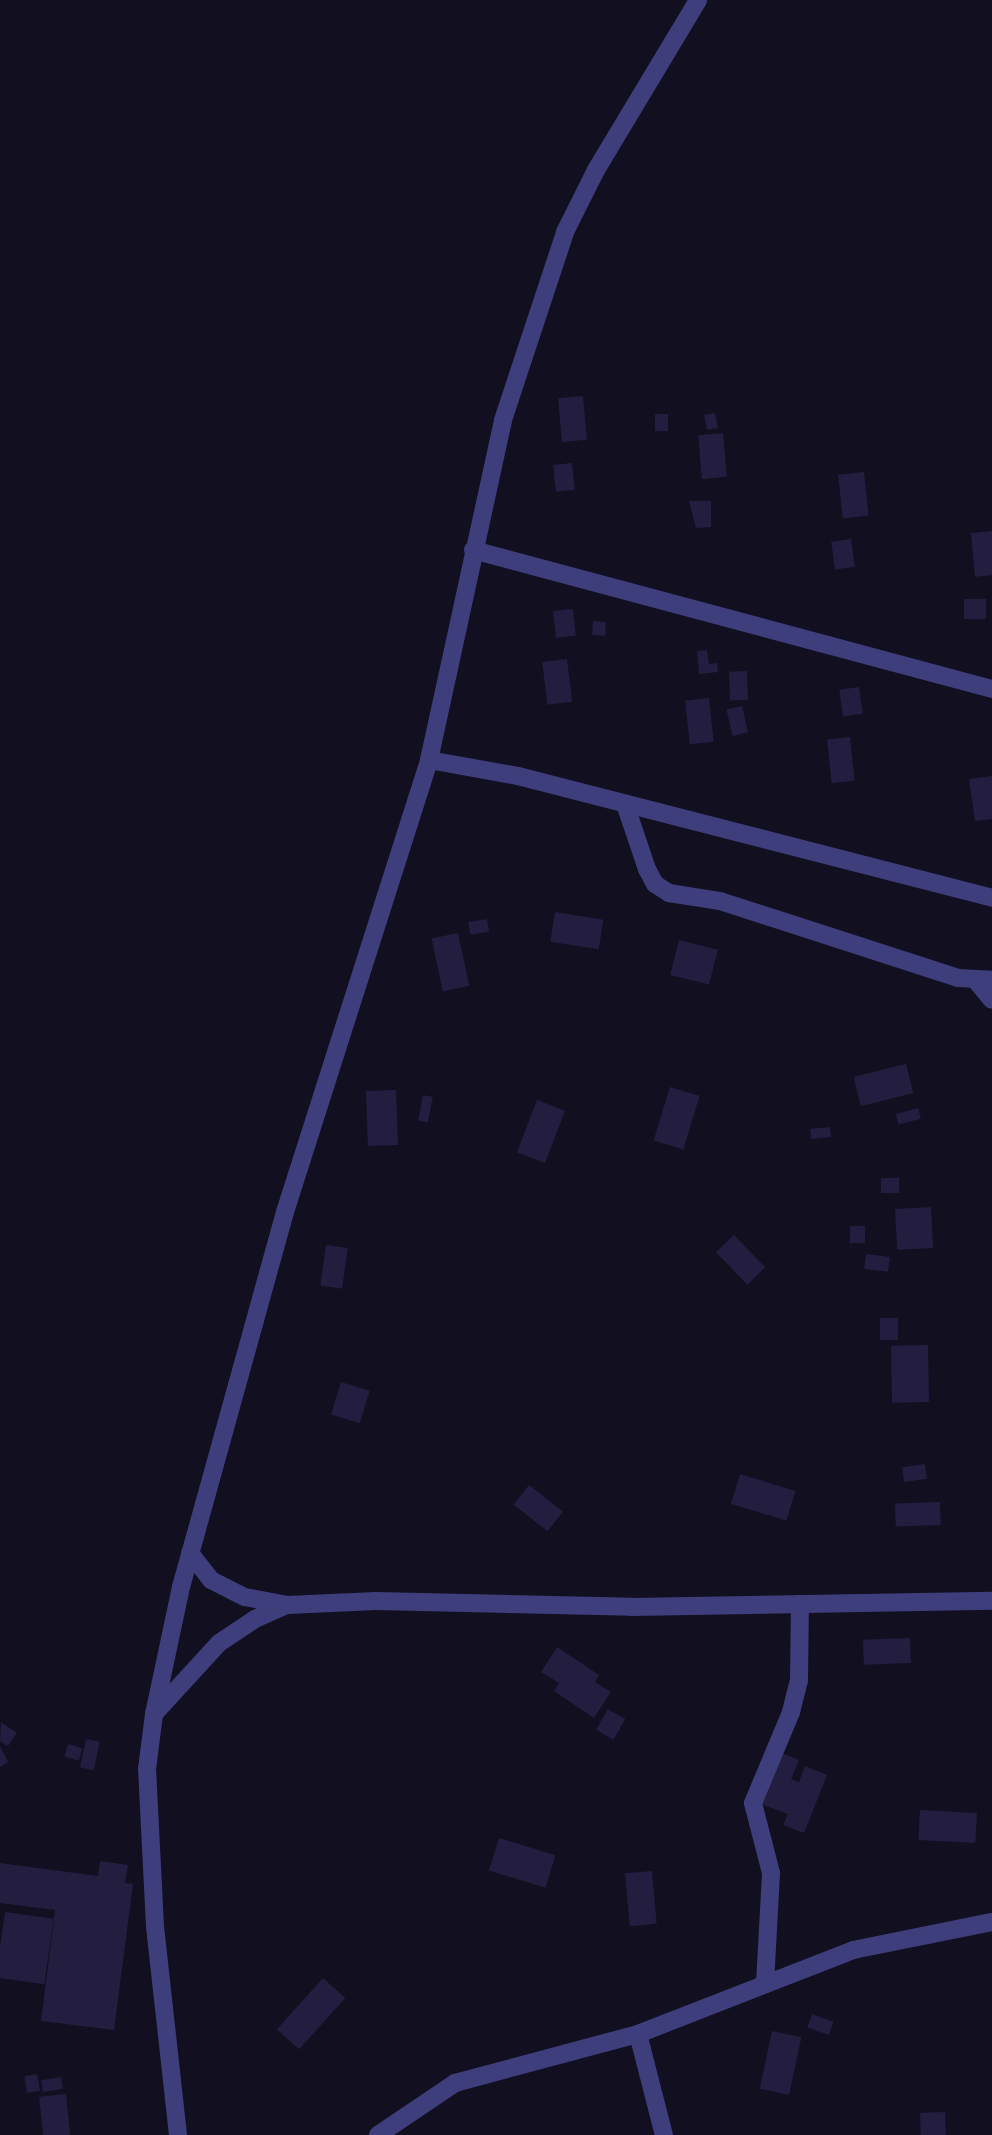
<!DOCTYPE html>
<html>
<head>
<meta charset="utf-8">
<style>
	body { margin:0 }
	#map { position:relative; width:992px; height:2135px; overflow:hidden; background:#120f21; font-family:Barlow,sans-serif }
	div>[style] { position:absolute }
	.building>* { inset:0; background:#231d40; transform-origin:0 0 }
	.street>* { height:18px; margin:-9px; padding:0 9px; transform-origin:9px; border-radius:9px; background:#3f3e7c }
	span { translate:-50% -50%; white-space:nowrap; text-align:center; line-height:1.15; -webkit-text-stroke:5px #120f21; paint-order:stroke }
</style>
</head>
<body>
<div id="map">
	<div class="building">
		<i style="left:583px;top:396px;width:44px;height:25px;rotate:85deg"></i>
		<i style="left:715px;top:413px;width:15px;height:11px;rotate:79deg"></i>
		<i style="left:655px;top:414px;width:13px;height:17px"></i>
		<i style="left:723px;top:433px;width:44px;height:25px;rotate:85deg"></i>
		<i style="left:572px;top:463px;width:27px;height:19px;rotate:84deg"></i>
		<i style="left:864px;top:472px;width:44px;height:26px;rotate:84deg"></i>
		<i style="clip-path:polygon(689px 501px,711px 501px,711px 527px,696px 528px)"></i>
		<i style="clip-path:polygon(992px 531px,992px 575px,975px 577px,971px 533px)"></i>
		<i style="left:851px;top:539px;width:28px;height:20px;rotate:82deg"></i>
		<i style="left:964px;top:599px;width:22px;height:20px"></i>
		<i style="left:573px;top:609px;width:27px;height:20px;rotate:84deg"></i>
		<i style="left:593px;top:621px;width:13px;height:14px;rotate:4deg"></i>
		<i style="clip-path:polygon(707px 650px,709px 664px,717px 663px,718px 672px,699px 674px,697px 651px)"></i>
		<i style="left:567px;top:659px;width:43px;height:25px;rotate:83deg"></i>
		<i style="left:747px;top:671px;width:29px;height:18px;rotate:88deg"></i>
		<i style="left:859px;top:687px;width:27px;height:20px;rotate:82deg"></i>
		<i style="left:709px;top:698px;width:44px;height:24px;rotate:84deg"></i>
		<i style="left:742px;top:706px;width:27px;height:16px;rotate:77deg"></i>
		<i style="left:850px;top:737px;width:44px;height:23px;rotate:84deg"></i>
		<i style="clip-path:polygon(992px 776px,992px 819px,975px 821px,969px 779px)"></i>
		<i style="left:555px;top:912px;width:49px;height:30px;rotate:9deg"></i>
		<i style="left:487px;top:919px;width:13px;height:19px;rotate:81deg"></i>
		<i style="left:458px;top:933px;width:54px;height:27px;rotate:78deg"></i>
		<i style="left:679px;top:940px;width:40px;height:36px;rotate:14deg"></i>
		<i style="left:906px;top:1064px;width:30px;height:54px;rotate:76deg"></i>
		<i style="left:670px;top:1087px;width:31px;height:56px;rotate:17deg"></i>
		<i style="left:396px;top:1090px;width:55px;height:30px;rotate:88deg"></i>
		<i style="left:423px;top:1095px;width:10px;height:26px;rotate:11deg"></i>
		<i style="left:537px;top:1100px;width:30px;height:56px;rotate:21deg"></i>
		<i style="left:918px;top:1108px;width:11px;height:23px;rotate:75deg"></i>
		<i style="left:830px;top:1127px;width:10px;height:20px;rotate:84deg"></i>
		<i style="left:899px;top:1178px;width:15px;height:18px;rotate:90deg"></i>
		<i style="left:931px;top:1207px;width:41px;height:36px;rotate:87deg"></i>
		<i style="left:850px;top:1226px;width:15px;height:17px"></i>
		<i style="left:734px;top:1235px;width:45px;height:25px;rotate:46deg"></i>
		<i style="left:326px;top:1245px;width:22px;height:41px;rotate:8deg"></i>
		<i style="left:866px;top:1254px;width:24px;height:15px;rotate:7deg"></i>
		<i style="left:880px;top:1318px;width:18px;height:22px"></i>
		<i style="left:928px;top:1345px;width:57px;height:37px;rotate:89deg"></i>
		<i style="left:341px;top:1382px;width:30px;height:34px;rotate:17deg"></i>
		<i style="left:925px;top:1464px;width:15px;height:23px;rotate:82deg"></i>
		<i style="left:740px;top:1474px;width:58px;height:31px;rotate:17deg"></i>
		<i style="left:529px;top:1485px;width:43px;height:25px;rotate:38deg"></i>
		<i style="left:940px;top:1502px;width:23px;height:45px;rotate:88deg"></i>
		<i style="left:910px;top:1638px;width:25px;height:47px;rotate:88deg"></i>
		<i style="clip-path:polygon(557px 1647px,599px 1675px,595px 1682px,611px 1692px,594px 1718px,554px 1691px,559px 1683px,541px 1672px)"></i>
		<i style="left:608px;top:1709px;width:20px;height:24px;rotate:30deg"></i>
		<i style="clip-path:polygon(1px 1722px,17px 1733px,8px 1746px,0 1741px)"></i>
		<i style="left:86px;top:1739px;width:14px;height:29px;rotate:12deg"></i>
		<i style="left:68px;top:1744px;width:15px;height:13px;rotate:16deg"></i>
		<i style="clip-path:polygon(0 1746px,8px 1762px,0 1767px)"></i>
		<i style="clip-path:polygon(777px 1751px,799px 1760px,791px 1779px,799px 1782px,805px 1766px,827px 1775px,804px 1833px,783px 1825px,788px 1814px,756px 1802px)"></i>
		<i style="left:920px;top:1810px;width:57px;height:30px;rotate:3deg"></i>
		<i style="left:499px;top:1838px;width:59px;height:34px;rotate:17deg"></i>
		<i style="clip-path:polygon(100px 1861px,128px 1865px,125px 1883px,133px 1884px,114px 2030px,41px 2021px,55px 1910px,0 1903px,0 1863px,98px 1876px)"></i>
		<i style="left:652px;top:1871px;width:53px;height:27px;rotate:85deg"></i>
		<i style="left:5px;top:1912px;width:49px;height:66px;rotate:8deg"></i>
		<i style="left:323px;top:1978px;width:30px;height:69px;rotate:42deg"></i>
		<i style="left:812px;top:2014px;width:23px;height:14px;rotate:20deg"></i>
		<i style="left:772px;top:2031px;width:30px;height:59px;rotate:12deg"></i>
		<i style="left:37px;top:2074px;width:17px;height:13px;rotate:80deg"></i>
		<i style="left:61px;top:2077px;width:12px;height:20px;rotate:81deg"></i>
		<i style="left:66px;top:2094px;width:41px;height:27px;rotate:84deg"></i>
		<i style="left:945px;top:2112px;width:23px;height:25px;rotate:88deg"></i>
	</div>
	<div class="street">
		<i style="left:473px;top:550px;width:537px;rotate:14.99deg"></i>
		<i style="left:429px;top:760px;width:90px;rotate:10.2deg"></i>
		<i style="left:518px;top:776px;width:489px;rotate:14.4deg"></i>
		<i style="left:625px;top:804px;width:69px;rotate:71.3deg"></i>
		<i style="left:647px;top:869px;width:17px;rotate:62deg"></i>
		<i style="left:655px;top:884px;width:17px;rotate:33deg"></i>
		<i style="left:669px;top:893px;width:52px;rotate:8.9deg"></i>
		<i style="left:720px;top:901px;width:250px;rotate:17.9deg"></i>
		<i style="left:958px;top:978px;width:34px;rotate:3deg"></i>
		<i style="left:977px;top:982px;width:23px;rotate:50deg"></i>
		<i style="left:190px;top:1553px;width:34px;rotate:52deg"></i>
		<i style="left:211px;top:1580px;width:38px;rotate:27deg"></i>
		<i style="left:245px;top:1597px;width:43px;rotate:10.8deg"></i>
		<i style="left:154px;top:1714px;width:130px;rotate:-78deg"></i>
		<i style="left:181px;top:1587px;width:389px;rotate:-74.5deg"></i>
		<i style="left:285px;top:1212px;width:474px;rotate:-72.3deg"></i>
		<i style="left:429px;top:760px;width:348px;rotate:-77.7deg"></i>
		<i style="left:503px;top:420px;width:198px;rotate:-71.7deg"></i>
		<i style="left:565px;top:232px;width:69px;rotate:-63.4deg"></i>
		<i style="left:596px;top:170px;width:198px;rotate:-59deg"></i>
		<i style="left:765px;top:1984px;width:111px;rotate:-86.9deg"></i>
		<i style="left:771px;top:1873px;width:72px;rotate:-104.4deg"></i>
		<i style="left:753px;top:1803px;width:99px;rotate:-67.3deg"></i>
		<i style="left:791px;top:1712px;width:32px;rotate:-76deg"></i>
		<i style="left:799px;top:1681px;width:77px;rotate:-89.3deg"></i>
		<i style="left:638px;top:2034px;width:104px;rotate:75.6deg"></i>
		<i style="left:178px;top:2135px;width:210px;rotate:-96.3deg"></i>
		<i style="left:155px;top:1926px;width:157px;rotate:-92.9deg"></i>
		<i style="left:147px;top:1769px;width:55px;rotate:-82.7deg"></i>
		<i style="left:154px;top:1714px;width:96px;rotate:-47.5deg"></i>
		<i style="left:219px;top:1643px;width:43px;rotate:-33.7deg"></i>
		<i style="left:255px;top:1619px;width:35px;rotate:-24deg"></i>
		<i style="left:287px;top:1605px;width:89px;rotate:-2.6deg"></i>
		<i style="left:376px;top:1601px;width:256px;rotate:1.3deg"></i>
		<i style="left:632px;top:1607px;width:360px;rotate:-1deg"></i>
		<i style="left:378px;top:2135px;width:93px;rotate:-34deg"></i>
		<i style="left:455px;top:2083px;width:189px;rotate:-15deg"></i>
		<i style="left:638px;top:2034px;width:231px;rotate:-21.3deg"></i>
		<i style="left:853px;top:1950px;width:142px;rotate:-11.4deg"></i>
	</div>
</div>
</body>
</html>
